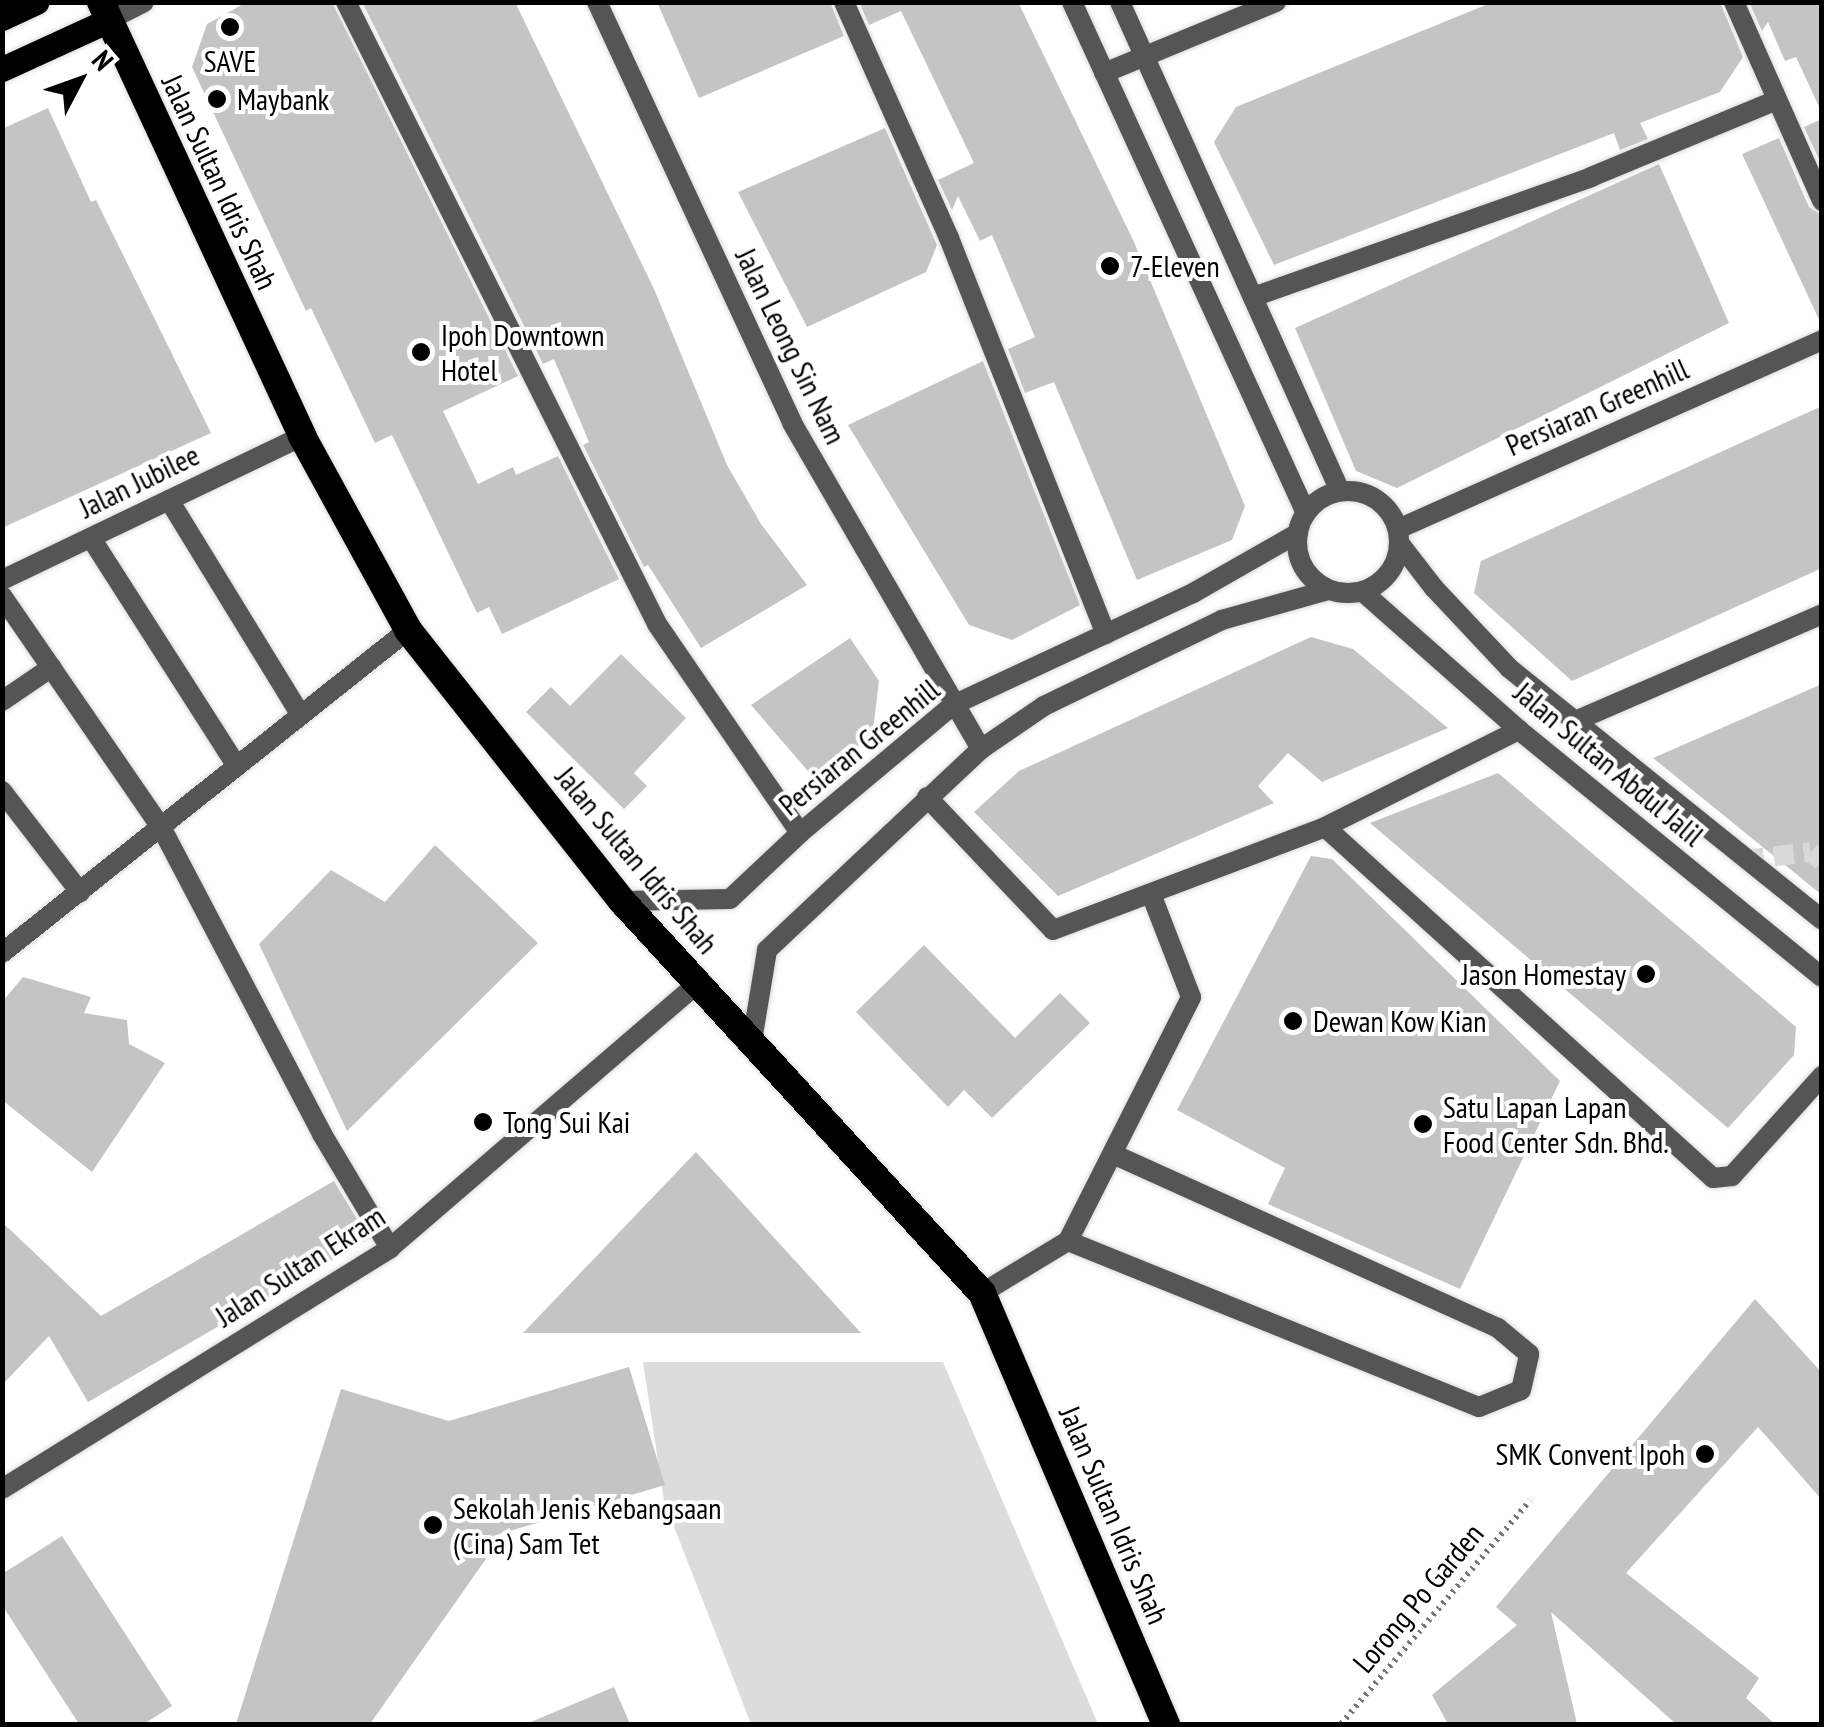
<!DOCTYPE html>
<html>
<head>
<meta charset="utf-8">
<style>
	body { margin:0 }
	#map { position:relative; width:1824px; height:1727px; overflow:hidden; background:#fff; font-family:"PT Sans Narrow",sans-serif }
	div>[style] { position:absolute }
	.green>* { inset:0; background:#dcdcdc }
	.building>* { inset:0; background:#c4c4c4 }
	.minor-tunnel>* { height:20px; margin-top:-10px; transform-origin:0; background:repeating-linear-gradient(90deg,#d9d9d9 0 20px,transparent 0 30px) }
	.path>* { height:6px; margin-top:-3px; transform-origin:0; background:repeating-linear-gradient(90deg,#777 0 2.5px,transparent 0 7.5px) }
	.roads { filter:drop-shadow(0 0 2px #dbdbdb) drop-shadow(0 0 2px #dbdbdb) }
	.service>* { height:20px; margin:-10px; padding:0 10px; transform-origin:10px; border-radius:10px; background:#555 }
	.minor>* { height:20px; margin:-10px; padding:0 10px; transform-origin:10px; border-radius:10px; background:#555 }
	.tertiary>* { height:20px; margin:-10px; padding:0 10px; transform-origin:10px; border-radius:10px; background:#555 }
	.tertiary>.ring { margin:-10px; padding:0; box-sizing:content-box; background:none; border:20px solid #555; border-radius:50% }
	.primary>* { height:25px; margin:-12.5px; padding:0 12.5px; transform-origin:12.5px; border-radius:12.5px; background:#000 }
	.trunk>* { height:28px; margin:-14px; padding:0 14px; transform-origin:14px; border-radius:14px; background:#000 }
	.dots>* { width:28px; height:28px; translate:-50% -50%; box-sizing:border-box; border:5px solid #fff; border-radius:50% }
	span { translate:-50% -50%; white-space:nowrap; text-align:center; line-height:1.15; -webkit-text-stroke:8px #fff; paint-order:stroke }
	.poi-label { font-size:30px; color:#000 }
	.left { translate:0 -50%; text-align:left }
	.right { translate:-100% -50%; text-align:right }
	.street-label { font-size:30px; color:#000 }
	.frame { position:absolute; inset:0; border:5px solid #000; pointer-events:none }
	.north { position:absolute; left:30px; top:30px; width:100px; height:100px; -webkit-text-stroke:8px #fff; paint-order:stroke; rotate:49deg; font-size:28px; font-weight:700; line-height:40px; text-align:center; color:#000 }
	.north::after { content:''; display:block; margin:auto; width:35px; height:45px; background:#000; clip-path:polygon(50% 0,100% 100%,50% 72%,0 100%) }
</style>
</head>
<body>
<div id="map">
	<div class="green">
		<i style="clip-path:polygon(643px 1362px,943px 1362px,1098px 1724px,751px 1724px,664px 1501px)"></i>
	</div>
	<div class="building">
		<i style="clip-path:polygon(247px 2px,332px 2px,518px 376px,443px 411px,478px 484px,513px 467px,516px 475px,558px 456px,619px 579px,502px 634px,489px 607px,477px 613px,392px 435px,375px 443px,311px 308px,306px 311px,192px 67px,207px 24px)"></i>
		<i style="clip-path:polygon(362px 2px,515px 2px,654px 289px,727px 465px,761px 524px,807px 585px,701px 648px,648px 565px,644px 567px,583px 445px,589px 442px,554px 359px,543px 364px)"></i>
		<i style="clip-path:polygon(657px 2px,830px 2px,844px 36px,699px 98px)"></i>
		<i style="clip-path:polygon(859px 2px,1018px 2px,1134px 242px,1245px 506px,1232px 540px,1137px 580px,1054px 382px,1025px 393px,1008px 349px,1035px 337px,992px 235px,980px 241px,958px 196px,952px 210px,938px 180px,974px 163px,901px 11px,869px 25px)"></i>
		<i style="clip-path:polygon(1493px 2px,1720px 2px,1743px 57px,1720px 92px,1640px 123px,1648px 139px,1620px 150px,1614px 133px,1274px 265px,1214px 142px,1236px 107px)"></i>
		<i style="clip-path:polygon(1749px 2px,1822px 2px,1822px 113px,1796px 57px,1785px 61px,1768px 22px,1762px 31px)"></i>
		<i style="clip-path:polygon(48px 108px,91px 202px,96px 200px,211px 433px,2px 528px,2px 129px)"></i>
		<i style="clip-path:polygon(1822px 119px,1822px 166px,1804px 127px)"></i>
		<i style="clip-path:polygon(885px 128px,937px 245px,926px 272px,807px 327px,738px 192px)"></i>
		<i style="clip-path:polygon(1779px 138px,1809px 207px,1822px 215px,1822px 326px,1742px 154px)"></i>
		<i style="clip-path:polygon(1659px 164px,1729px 323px,1397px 488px,1356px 471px,1295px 328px)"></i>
		<i style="clip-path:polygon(983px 361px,1080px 605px,1012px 640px,969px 625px,848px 425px)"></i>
		<i style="clip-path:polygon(1822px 406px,1822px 568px,1572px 681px,1474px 593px,1481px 561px)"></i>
		<i style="clip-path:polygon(1311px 637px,1353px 649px,1448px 728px,1322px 782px,1288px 753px,1258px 786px,1274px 803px,1058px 896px,974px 812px,1019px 771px)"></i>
		<i style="clip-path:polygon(850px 638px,879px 681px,873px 731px,820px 785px,751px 705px)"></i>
		<i style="clip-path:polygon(621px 654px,686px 718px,634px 773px,647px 786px,624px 809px,526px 712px,551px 687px,570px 706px)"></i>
		<i style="clip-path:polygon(1822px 684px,1822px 895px,1653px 758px)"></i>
		<i style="clip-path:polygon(1498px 773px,1796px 1027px,1794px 1055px,1728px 1128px,1370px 823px)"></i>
		<i style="clip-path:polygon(435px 845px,538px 943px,347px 1131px,259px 944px,331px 870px,385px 902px)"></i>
		<i style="clip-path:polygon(1311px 856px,1332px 859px,1560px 1081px,1460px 1289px,1268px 1204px,1285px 1168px,1177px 1110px)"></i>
		<i style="clip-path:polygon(924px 945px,1015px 1038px,1060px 993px,1090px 1023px,992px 1118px,964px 1090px,948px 1107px,856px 1012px)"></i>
		<i style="clip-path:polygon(23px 977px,91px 997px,84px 1013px,127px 1020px,129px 1044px,165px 1063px,92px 1172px,2px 1100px,2px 1002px)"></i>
		<i style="clip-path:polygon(696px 1152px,861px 1333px,523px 1333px)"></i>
		<i style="clip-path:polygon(334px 1181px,369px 1239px,88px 1402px,49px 1336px,2px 1385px,2px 1222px,101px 1316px)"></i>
		<i style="clip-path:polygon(1755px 1299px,1822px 1373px,1822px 1500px,1758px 1427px,1626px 1573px,1759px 1678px,1746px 1698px,1775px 1724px,1676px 1724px,1551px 1612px,1577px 1724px,1448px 1724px,1432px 1695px,1517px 1625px,1496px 1607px)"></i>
		<i style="clip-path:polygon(629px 1367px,665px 1485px,486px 1538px,488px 1556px,370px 1724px,236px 1724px,341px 1389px,449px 1421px)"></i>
		<i style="clip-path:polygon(62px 1536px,172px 1706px,144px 1724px,79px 1724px,2px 1605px,2px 1574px)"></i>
		<i style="clip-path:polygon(614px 1687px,630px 1724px,526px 1724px)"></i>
	</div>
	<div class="minor-tunnel">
		<i style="left:1744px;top:860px;width:67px;rotate:-6.8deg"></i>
		<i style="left:1811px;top:852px;width:14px;rotate:39deg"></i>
	</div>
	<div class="path">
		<i style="left:1341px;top:1724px;width:293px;rotate:-49.8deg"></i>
	</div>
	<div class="roads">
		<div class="service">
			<i style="left:346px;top:2px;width:695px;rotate:63.43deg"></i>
			<i style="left:657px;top:624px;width:253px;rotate:55.6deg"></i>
			<i style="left:844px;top:2px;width:258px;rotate:66deg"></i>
			<i style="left:949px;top:238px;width:426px;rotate:68.4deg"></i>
			<i style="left:1253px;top:297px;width:359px;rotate:-19.5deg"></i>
			<i style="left:1591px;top:177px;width:201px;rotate:-22.5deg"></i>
			<i style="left:169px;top:500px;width:252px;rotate:58.5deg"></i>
			<i style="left:91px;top:538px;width:271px;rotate:57.4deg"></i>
			<i style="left:2px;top:596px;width:280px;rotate:55.5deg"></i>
			<i style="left:161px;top:827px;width:347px;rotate:62.3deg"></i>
			<i style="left:322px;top:1134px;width:133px;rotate:59.2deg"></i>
			<i style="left:2px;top:701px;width:60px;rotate:-34.2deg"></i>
			<i style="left:1573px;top:722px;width:271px;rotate:-23.4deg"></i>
			<i style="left:2px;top:791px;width:128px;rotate:52.3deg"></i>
			<i style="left:927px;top:797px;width:183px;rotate:46.5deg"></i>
			<i style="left:1053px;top:930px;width:291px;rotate:-20.7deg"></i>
			<i style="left:1325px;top:827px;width:217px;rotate:-26.6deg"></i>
			<i style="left:1325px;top:827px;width:523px;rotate:42.13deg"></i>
			<i style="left:1713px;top:1178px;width:19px;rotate:-6deg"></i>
			<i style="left:1732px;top:1176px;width:135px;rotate:-48deg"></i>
			<i style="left:2px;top:953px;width:519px;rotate:-38.5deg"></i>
			<i style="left:1068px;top:1241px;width:443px;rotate:22deg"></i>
			<i style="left:1479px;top:1407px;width:45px;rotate:-22deg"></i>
			<i style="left:1521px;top:1390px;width:37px;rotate:-77deg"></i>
			<i style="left:1529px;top:1354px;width:40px;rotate:-140deg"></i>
			<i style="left:1498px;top:1328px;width:423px;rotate:-155.7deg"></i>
			<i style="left:982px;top:1293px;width:100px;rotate:-31.2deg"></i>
			<i style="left:1068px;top:1241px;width:273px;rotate:-63.2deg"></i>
			<i style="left:1191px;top:997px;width:110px;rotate:-111.2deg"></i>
		</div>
		<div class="minor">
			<i style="left:597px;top:2px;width:464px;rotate:65.1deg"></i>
			<i style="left:792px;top:423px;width:377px;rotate:59.9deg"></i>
			<i style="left:1734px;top:2px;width:218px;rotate:66.1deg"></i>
			<i style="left:2px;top:580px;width:333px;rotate:-25.6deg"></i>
		</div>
		<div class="tertiary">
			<i style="left:1072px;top:2px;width:562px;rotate:65.4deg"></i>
			<i style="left:1120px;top:2px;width:536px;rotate:65.78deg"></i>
			<i style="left:109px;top:20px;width:39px;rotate:-27deg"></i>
			<i style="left:1104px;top:73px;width:186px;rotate:-22.4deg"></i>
			<i class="ring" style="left:1297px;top:491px;width:82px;height:82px"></i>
			<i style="left:1398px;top:529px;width:464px;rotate:-24deg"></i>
			<i style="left:1400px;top:544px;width:56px;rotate:52.3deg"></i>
			<i style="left:1434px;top:588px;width:110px;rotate:46.8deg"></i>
			<i style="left:1509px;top:668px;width:402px;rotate:38.8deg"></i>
			<i style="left:1363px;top:592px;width:208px;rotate:41.5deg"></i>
			<i style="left:1519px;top:730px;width:391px;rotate:39.2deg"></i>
			<i style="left:622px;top:901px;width:108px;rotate:-1.1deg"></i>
			<i style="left:730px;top:899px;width:96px;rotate:-43.3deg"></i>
			<i style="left:800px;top:833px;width:199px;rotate:-39.9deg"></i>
			<i style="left:953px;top:705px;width:265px;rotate:-25deg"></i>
			<i style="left:1193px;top:593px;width:121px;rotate:-29.7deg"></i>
			<i style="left:752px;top:1041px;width:92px;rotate:-80.6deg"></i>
			<i style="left:767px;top:950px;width:294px;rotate:-43.2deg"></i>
			<i style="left:981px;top:749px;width:76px;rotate:-34.3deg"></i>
			<i style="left:1044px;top:706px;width:198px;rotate:-25.8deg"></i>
			<i style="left:1222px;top:620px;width:110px;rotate:-15.8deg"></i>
			<i style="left:2px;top:1489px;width:457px;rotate:-31.8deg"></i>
			<i style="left:390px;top:1248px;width:406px;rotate:-40.7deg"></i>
		</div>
		<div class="primary">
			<i style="left:2px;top:18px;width:38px;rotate:-25deg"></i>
			<i style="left:2px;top:69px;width:118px;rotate:-24.6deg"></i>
		</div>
		<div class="trunk">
			<i style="left:101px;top:2px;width:478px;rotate:65.1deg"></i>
			<i style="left:302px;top:436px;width:221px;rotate:61.3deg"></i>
			<i style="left:408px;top:630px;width:345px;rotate:51.7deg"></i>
			<i style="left:622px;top:901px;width:532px;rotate:47.44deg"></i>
			<i style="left:982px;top:1293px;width:469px;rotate:66.9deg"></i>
		</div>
	</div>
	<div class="dots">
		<i style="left:230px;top:27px;background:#000"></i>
		<i style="left:217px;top:99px;background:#000"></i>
		<i style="left:1110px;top:266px;background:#000"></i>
		<i style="left:421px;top:352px;background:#000"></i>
		<i style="left:1646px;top:974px;background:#000"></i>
		<i style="left:1293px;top:1021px;background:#000"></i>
		<i style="left:483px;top:1122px;background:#000"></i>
		<i style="left:1423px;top:1124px;background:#000"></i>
		<i style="left:1705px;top:1454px;background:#000"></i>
		<i style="left:433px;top:1525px;background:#000"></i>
	</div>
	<div class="poi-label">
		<span style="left:230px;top:61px">SAVE</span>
		<span class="left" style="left:237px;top:99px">Maybank</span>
		<span class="left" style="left:1130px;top:266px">7-Eleven</span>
		<span class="left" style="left:441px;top:352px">Ipoh Downtown<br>Hotel</span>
		<span class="right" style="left:1626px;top:974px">Jason Homestay</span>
		<span class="left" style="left:1313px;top:1021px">Dewan Kow Kian</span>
		<span class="left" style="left:1443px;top:1124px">Satu Lapan Lapan<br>Food Center Sdn. Bhd.</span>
		<span class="left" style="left:503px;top:1122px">Tong Sui Kai</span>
		<span class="right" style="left:1685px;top:1454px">SMK Convent Ipoh</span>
		<span class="left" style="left:453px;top:1525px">Sekolah Jenis Kebangsaan<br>(Cina) Sam Tet</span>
	</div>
	<div class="street-label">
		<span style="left:220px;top:182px;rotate:65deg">Jalan Sultan Idris Shah</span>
		<span style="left:791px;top:346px;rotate:64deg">Jalan Leong Sin Nam</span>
		<span style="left:1597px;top:407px;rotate:-24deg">Persiaran Greenhill</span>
		<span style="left:139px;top:481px;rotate:-26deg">Jalan Jubilee</span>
		<span style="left:859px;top:747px;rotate:-39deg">Persiaran Greenhill</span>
		<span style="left:1609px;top:764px;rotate:40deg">Jalan Sultan Abdul Jalil</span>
		<span style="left:637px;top:860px;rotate:50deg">Jalan Sultan Idris Shah</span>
		<span style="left:300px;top:1266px;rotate:-33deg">Jalan Sultan Ekram</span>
		<span style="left:1114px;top:1515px;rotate:67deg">Jalan Sultan Idris Shah</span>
		<span style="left:1418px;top:1598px;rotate:-50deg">Lorong Po Garden</span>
	</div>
	<div class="frame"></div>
	<div class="north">N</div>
</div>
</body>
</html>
